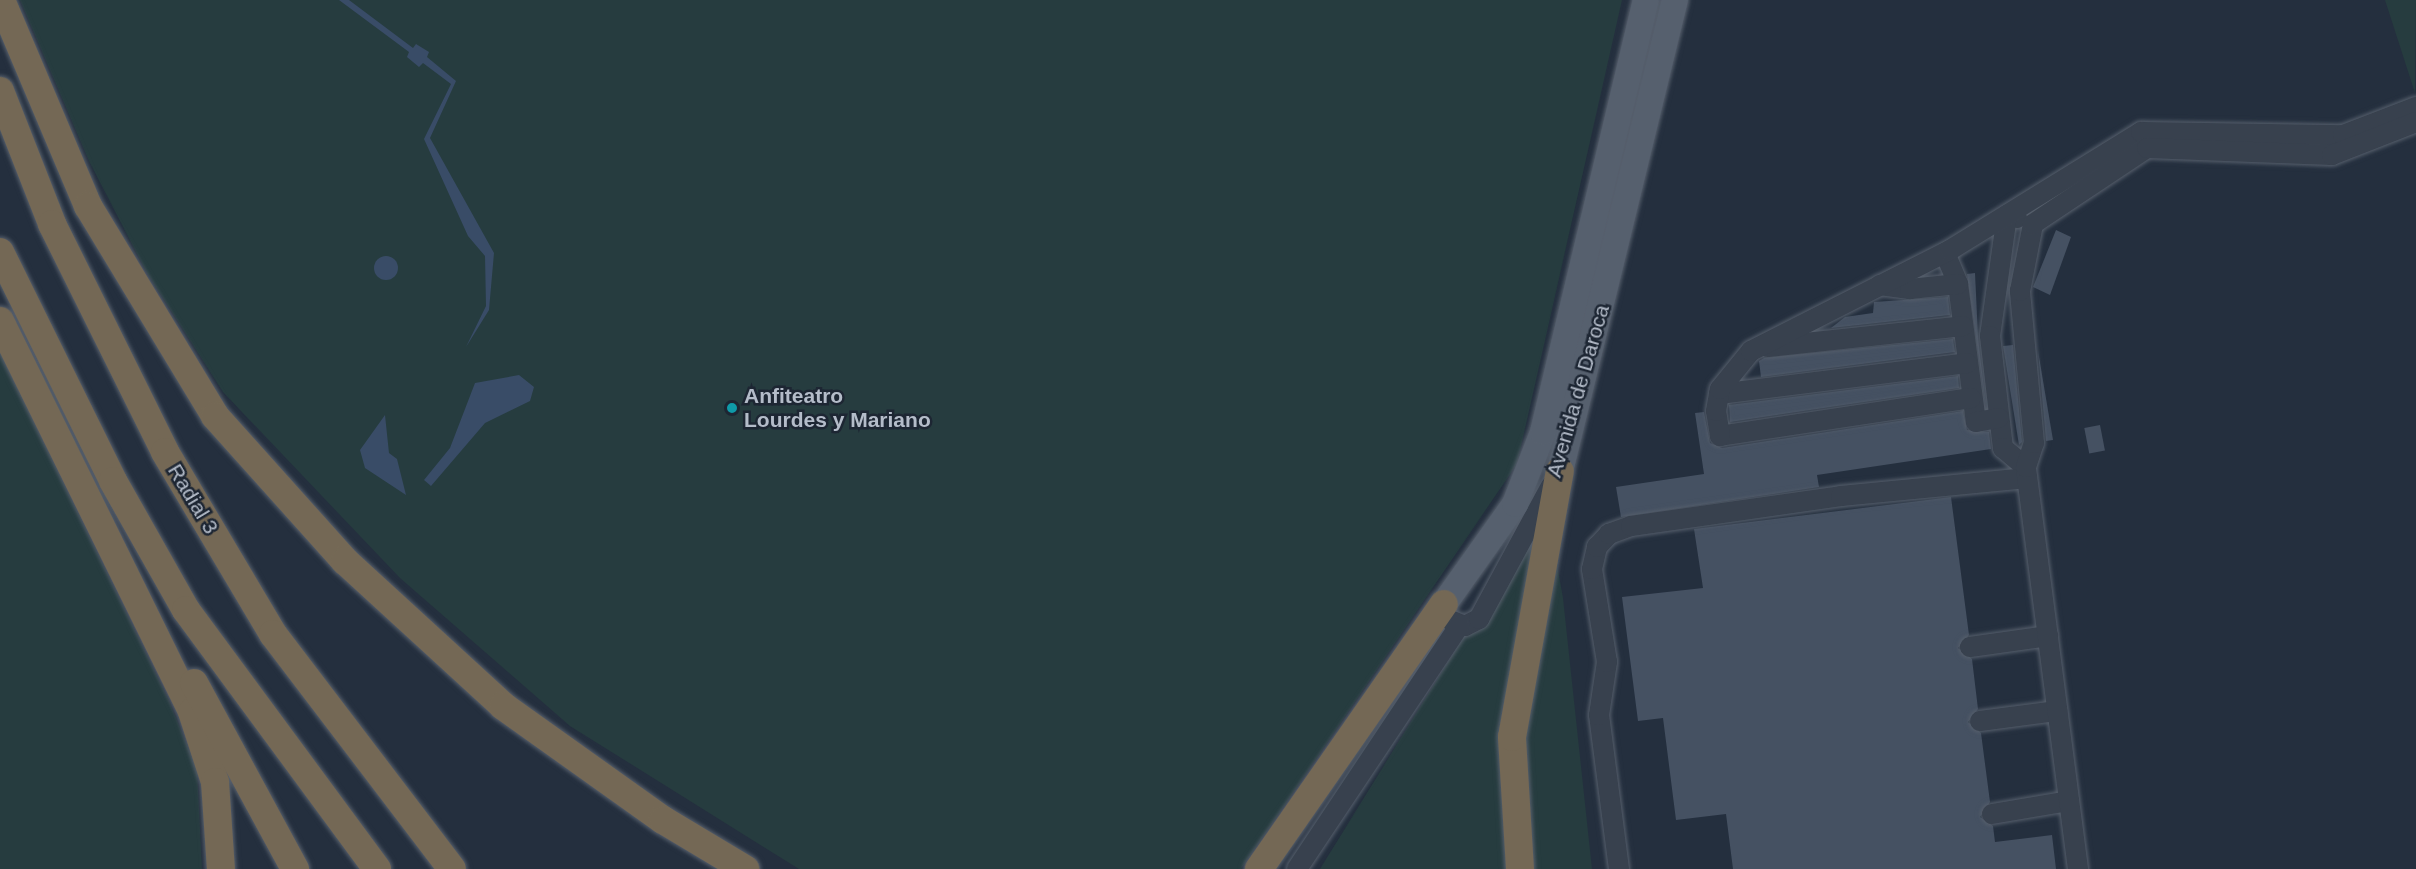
<!DOCTYPE html>
<html>
<head>
<meta charset="utf-8">
<style>
	body { margin:0 }
	#map { position:relative; width:2416px; height:869px; overflow:hidden; background:#242f3e; font-family:Helvetica,sans-serif }
	div>[style] { position:absolute }
	.green>* { inset:0; background:#263c3f }
	.water>* { inset:0; background:#394c67 }
	.round { border-radius:50% }
	.building>* { inset:0; background:#455162; transform-origin:0 0 }
	.roads { filter:drop-shadow(0 0 2px #565f6c) drop-shadow(0 0 2px #565f6c) }
	.minor>* { height:20px; margin:-10px; padding:0 10px; transform-origin:10px; border-radius:10px; background:#38414e }
	.major>* { height:26px; margin:-13px; padding:0 13px; transform-origin:13px; border-radius:13px; background:#56606e }
	.highway>* { height:28px; margin:-14px; padding:0 14px; transform-origin:14px; border-radius:14px; background:#746855 }
	.dots>* { width:16px; height:16px; translate:-50% -50%; box-sizing:border-box; border:3px solid #1d2633; border-radius:50% }
	span { translate:-50% -50%; white-space:nowrap; text-align:center; line-height:1.15; -webkit-text-stroke:5px #1d2633; paint-order:stroke }
	.street-label { font-size:21px; color:#b4bcc9 }
	.poi-label { font-size:21px; color:#b4bcc9; font-weight:700 }
	.left { translate:0 -50%; text-align:left }
</style>
</head>
<body>
<div id="map">
	<div class="green">
		<i style="clip-path:polygon(20px 0,1622px 0,1517px 464px,1241px 869px,799px 869px,570px 726px,400px 578px,223px 392px,147px 273px,89px 161px)"></i>
		<i style="clip-path:polygon(2385px 0,2416px 0,2415px 93px)"></i>
		<i style="clip-path:polygon(0 352px,169px 701px,197px 770px,202px 869px,0 869px)"></i>
		<i style="clip-path:polygon(1546px 503px,1563px 598px,1592px 869px,1320px 869px)"></i>
	</div>
	<div class="water">
		<i style="clip-path:polygon(339px 0,349px 0,413px 48px,416px 44px,429px 52px,427px 57px,456px 81px,430px 138px,494px 253px,489px 310px,466px 347px,486px 306px,485px 256px,468px 236px,424px 139px,451px 84px,423px 63px,419px 67px,407px 57px,409px 52px)"></i>
		<i class="round" style="left:374px;top:256px;width:24px;height:24px"></i>
		<i style="clip-path:polygon(519px 375px,534px 387px,530px 401px,485px 423px,431px 486px,424px 480px,450px 448px,475px 383px)"></i>
		<i style="clip-path:polygon(385px 415px,389px 453px,397px 459px,406px 495px,365px 468px,360px 450px)"></i>
	</div>
	<div class="building">
		<i style="clip-path:polygon(2056px 230px,2071px 237px,2050px 295px,2033px 287px)"></i>
		<i style="clip-path:polygon(1975px 273px,1978px 337px,1986px 408px,1967px 274px)"></i>
		<i style="clip-path:polygon(1948px 297px,1950px 315px,1831px 328px,1845px 317px,1873px 313px,1874px 302px)"></i>
		<i style="clip-path:polygon(1953px 339px,1955px 352px,1761px 377px,1759px 361px,1764px 358px)"></i>
		<i style="clip-path:polygon(2013px 345px,2022px 442px,2019px 445px,2003px 346px)"></i>
		<i style="clip-path:polygon(2038px 351px,2053px 440px,2046px 441px)"></i>
		<i style="clip-path:polygon(1958px 376px,1959px 388px,1730px 422px,1729px 405px)"></i>
		<i style="clip-path:polygon(1963px 411px,1967px 430px,1989px 432px,1991px 449px,1817px 475px,1819px 487px,1621px 517px,1616px 487px,1704px 474px,1695px 413px,1704px 412px,1710px 443px,1722px 448px)"></i>
		<i style="left:2100px;top:425px;width:26px;height:16px;rotate:79deg"></i>
		<i style="clip-path:polygon(1951px 497px,1969px 635px,1958px 648px,1972px 659px,1978px 709px,1968px 722px,1981px 733px,1990px 802px,1980px 817px,1993px 826px,1995px 842px,2052px 835px,2056px 869px,1733px 869px,1726px 814px,1676px 820px,1663px 718px,1638px 721px,1622px 597px,1703px 588px,1694px 529px)"></i>
	</div>
	<div class="roads">
		<div class="minor">
			<i style="left:2017px;top:218px;width:10px;rotate:-163deg"></i>
			<i style="left:2007px;top:215px;width:122px;rotate:98deg"></i>
			<i style="left:1990px;top:336px;width:113px;rotate:83.4deg"></i>
			<i style="left:2003px;top:448px;width:30px;rotate:40deg"></i>
			<i style="left:1945px;top:253px;width:34px;rotate:67deg"></i>
			<i style="left:1958px;top:284px;width:139px;rotate:82.6deg"></i>
			<i style="left:1976px;top:422px;width:23px;rotate:-10deg"></i>
			<i style="left:1880px;top:285px;width:30px;rotate:8deg"></i>
			<i style="left:1910px;top:289px;width:48px;rotate:-5.9deg"></i>
			<i style="left:1768px;top:347px;width:196px;rotate:-6.1deg"></i>
			<i style="left:1719px;top:394px;width:250px;rotate:-7.1deg"></i>
			<i style="left:1971px;top:398px;width:254px;rotate:171.4deg"></i>
			<i style="left:1720px;top:436px;width:25px;rotate:-99deg"></i>
			<i style="left:1716px;top:411px;width:22px;rotate:-80deg"></i>
			<i style="left:1720px;top:389px;width:49px;rotate:-50.8deg"></i>
			<i style="left:1751px;top:351px;width:223px;rotate:-26.9deg"></i>
			<i style="left:1950px;top:250px;width:225px;rotate:-31.7deg"></i>
			<i style="left:2141px;top:132px;width:202px;rotate:0.9deg"></i>
			<i style="left:2343px;top:135px;width:78px;rotate:-21deg"></i>
			<i style="left:1450px;top:620px;width:16px;rotate:22deg"></i>
			<i style="left:1465px;top:626px;width:16px;rotate:-27deg"></i>
			<i style="left:1479px;top:619px;width:151px;rotate:-61.6deg"></i>
			<i style="left:1970px;top:647px;width:79px;rotate:-8deg"></i>
			<i style="left:1980px;top:721px;width:78px;rotate:-7.4deg"></i>
			<i style="left:1992px;top:814px;width:78px;rotate:-9.6deg"></i>
			<i style="left:1297px;top:869px;width:293px;rotate:-56.3deg"></i>
			<i style="left:1619px;top:869px;width:155px;rotate:-97.4deg"></i>
			<i style="left:1599px;top:715px;width:54px;rotate:-81.4deg"></i>
			<i style="left:1607px;top:662px;width:94px;rotate:-99.2deg"></i>
			<i style="left:1592px;top:569px;width:23px;rotate:-77deg"></i>
			<i style="left:1597px;top:547px;width:18px;rotate:-47deg"></i>
			<i style="left:1609px;top:534px;width:23px;rotate:-20deg"></i>
			<i style="left:1631px;top:526px;width:212px;rotate:-8.1deg"></i>
			<i style="left:1841px;top:496px;width:187px;rotate:-5.5deg"></i>
			<i style="left:2078px;top:869px;width:405px;rotate:-97.4deg"></i>
			<i style="left:2026px;top:467px;width:25px;rotate:-72deg"></i>
			<i style="left:2034px;top:443px;width:153px;rotate:-95.3deg"></i>
			<i style="left:2020px;top:291px;width:68px;rotate:-79deg"></i>
			<i style="left:2033px;top:224px;width:137px;rotate:-33.7deg"></i>
			<i style="left:2147px;top:148px;width:185px;rotate:2.2deg"></i>
			<i style="left:2332px;top:155px;width:90px;rotate:-21.4deg"></i>
		</div>
		<div class="major">
			<i style="left:1560px;top:471px;width:485px;rotate:-76.3deg"></i>
			<i style="left:1444px;top:604px;width:123px;rotate:-54.6deg"></i>
			<i style="left:1515px;top:504px;width:77px;rotate:-68.7deg"></i>
			<i style="left:1543px;top:432px;width:444px;rotate:-76.6deg"></i>
		</div>
		<div class="highway">
			<i style="left:1px;top:0;width:224px;rotate:67.1deg"></i>
			<i style="left:88px;top:206px;width:245px;rotate:58.8deg"></i>
			<i style="left:215px;top:416px;width:195px;rotate:48.1deg"></i>
			<i style="left:345px;top:561px;width:214px;rotate:42.5deg"></i>
			<i style="left:503px;top:706px;width:196px;rotate:35.5deg"></i>
			<i style="left:663px;top:820px;width:96px;rotate:30.9deg"></i>
			<i style="left:0;top:91px;width:143px;rotate:68.6deg"></i>
			<i style="left:52px;top:224px;width:254px;rotate:63.6deg"></i>
			<i style="left:165px;top:452px;width:212px;rotate:59.3deg"></i>
			<i style="left:273px;top:634px;width:295px;rotate:52.7deg"></i>
			<i style="left:0;top:252px;width:255px;rotate:63.7deg"></i>
			<i style="left:113px;top:481px;width:148px;rotate:60.5deg"></i>
			<i style="left:186px;top:610px;width:322px;rotate:53.6deg"></i>
			<i style="left:0;top:321px;width:436px;rotate:63.8deg"></i>
			<i style="left:192px;top:712px;width:74px;rotate:71.8deg"></i>
			<i style="left:215px;top:782px;width:87px;rotate:86.1deg"></i>
			<i style="left:194px;top:683px;width:212px;rotate:61.5deg"></i>
			<i style="left:1259px;top:869px;width:323px;rotate:-55.1deg"></i>
			<i style="left:1520px;top:869px;width:132px;rotate:-93.5deg"></i>
			<i style="left:1512px;top:737px;width:270px;rotate:-79.8deg"></i>
		</div>
	</div>
	<div class="dots">
		<i style="left:732px;top:408px;background:#0f9aa8"></i>
	</div>
	<div class="street-label">
		<span style="left:1578px;top:391px;rotate:-74deg">Avenida de Daroca</span>
		<span style="left:193px;top:499px;rotate:59deg">Radial 3</span>
	</div>
	<div class="poi-label">
		<span class="left" style="left:744px;top:408px">Anfiteatro<br>Lourdes y Mariano</span>
	</div>
</div>
</body>
</html>
